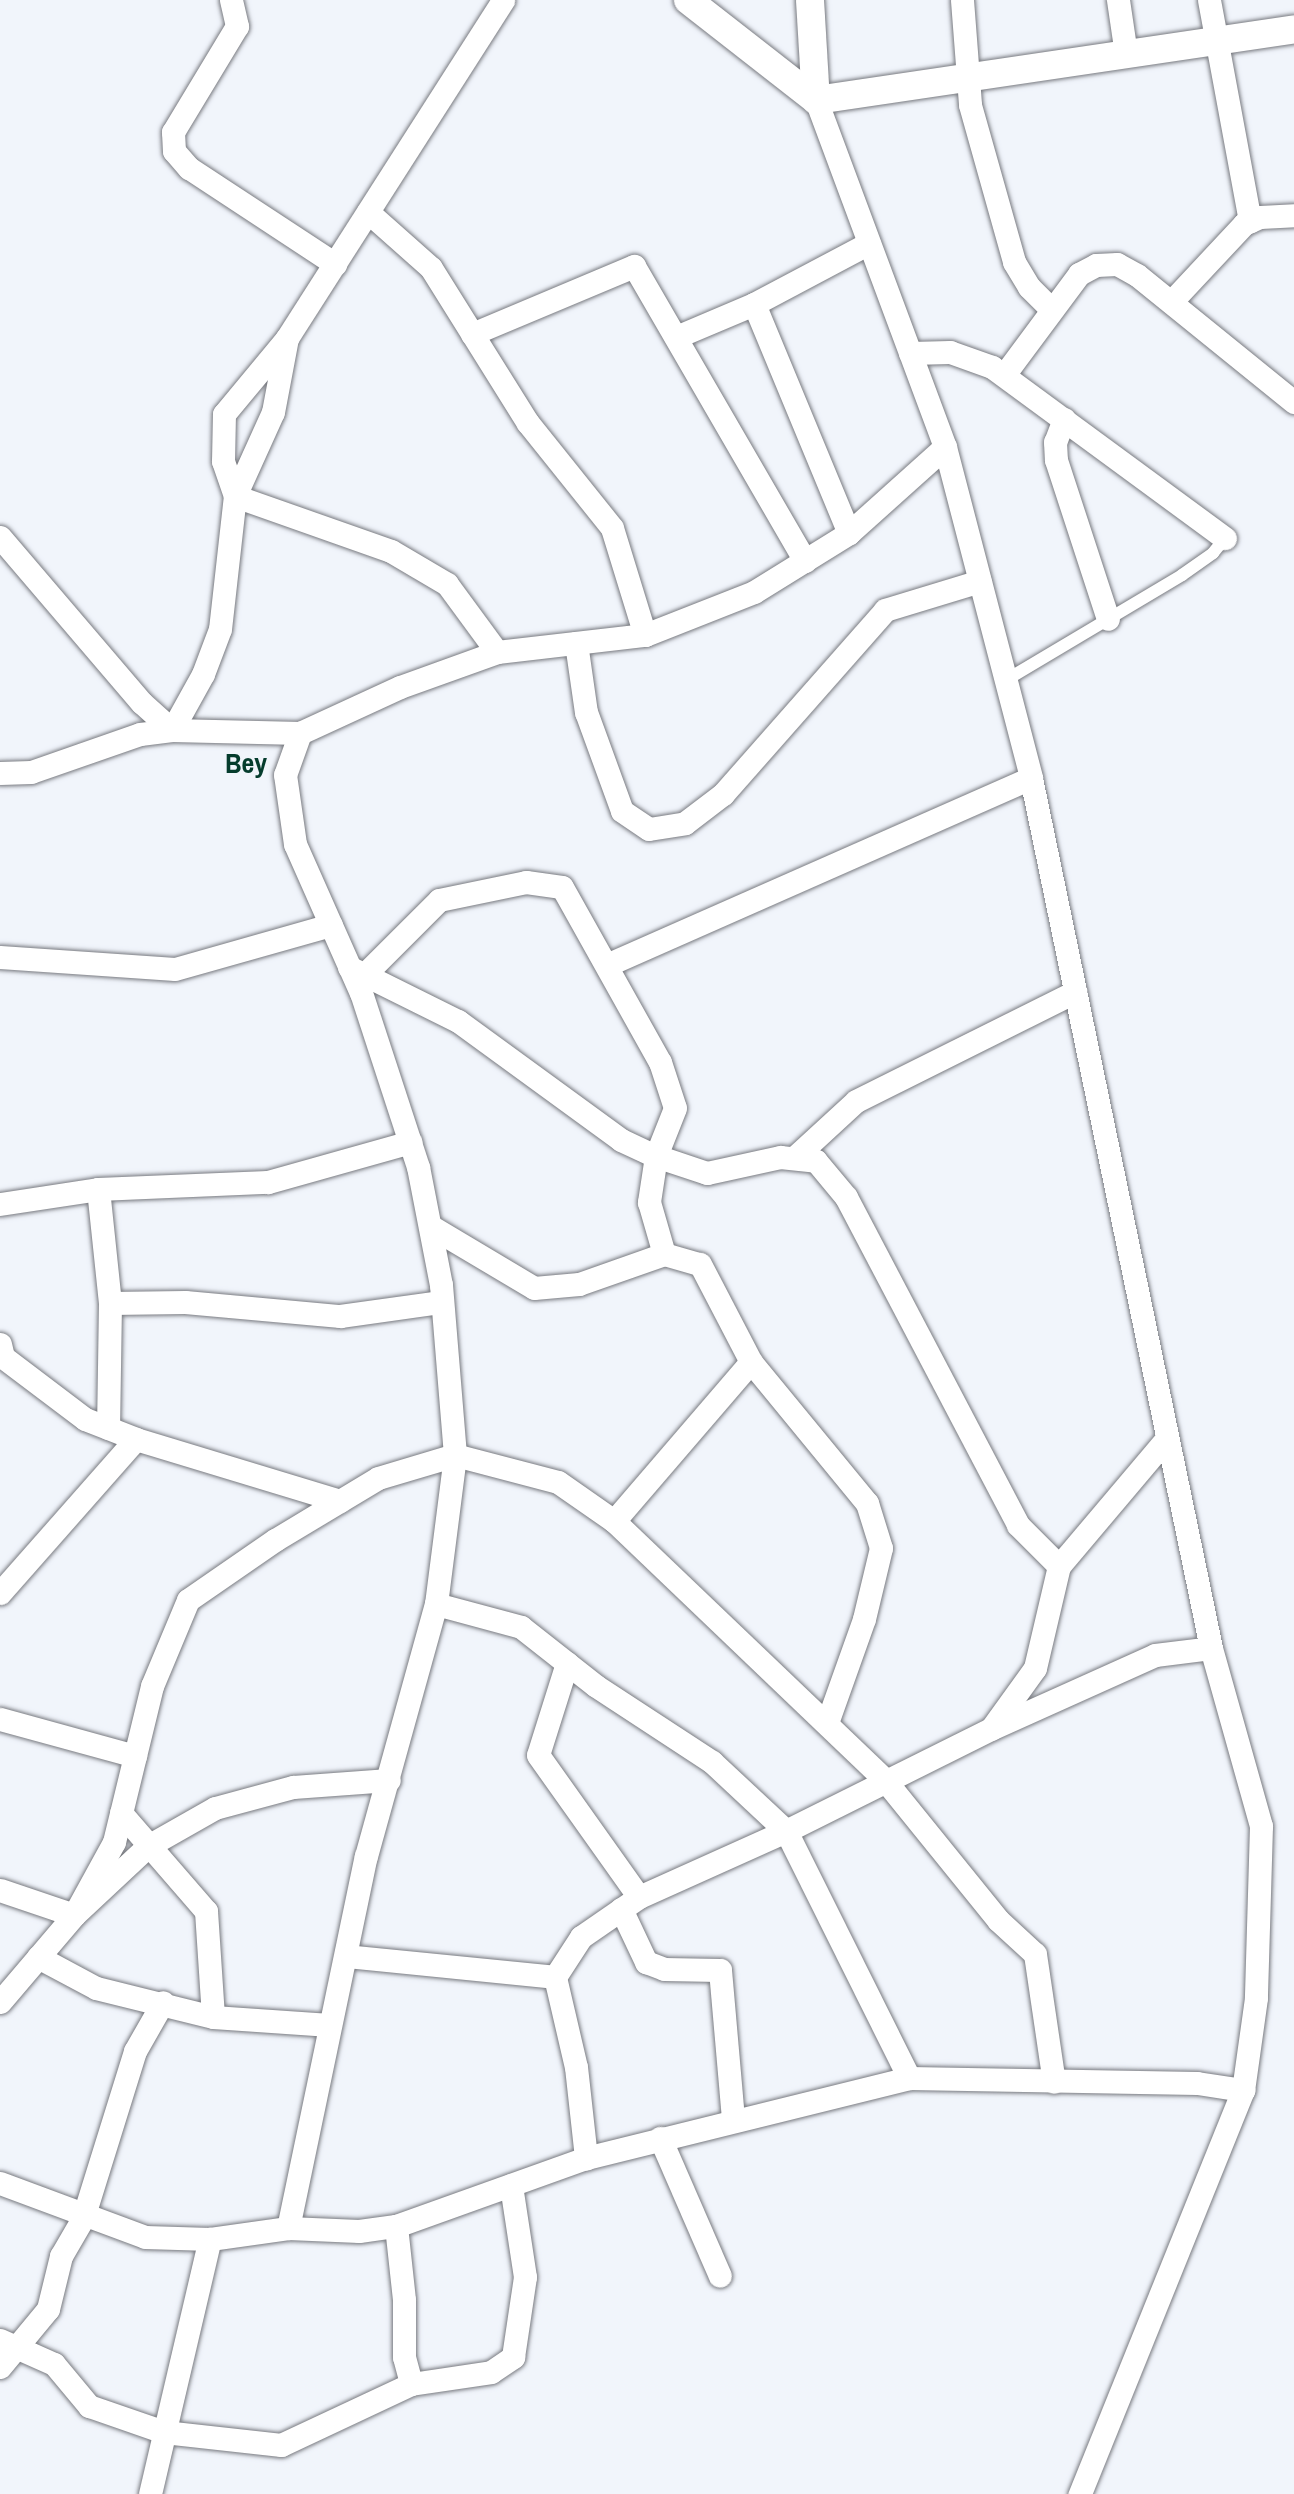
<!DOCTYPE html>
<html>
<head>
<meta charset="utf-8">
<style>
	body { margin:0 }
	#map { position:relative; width:1294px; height:2494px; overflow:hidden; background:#f1f5fb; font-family:"Archivo Narrow",sans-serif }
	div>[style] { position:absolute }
	.roads { filter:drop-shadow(0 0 2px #787a80) drop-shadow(0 0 2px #787a80) }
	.service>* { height:12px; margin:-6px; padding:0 6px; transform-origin:6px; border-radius:6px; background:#fff }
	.minor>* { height:23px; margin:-11.5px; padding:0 11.5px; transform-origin:11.5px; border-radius:11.5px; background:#fff }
	.tertiary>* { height:28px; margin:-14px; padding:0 14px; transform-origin:14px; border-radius:14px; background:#fff }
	span { translate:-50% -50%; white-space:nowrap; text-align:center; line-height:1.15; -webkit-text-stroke:7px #f1f5fb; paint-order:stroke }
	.district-label { font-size:28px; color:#053c2d; font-weight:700 }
</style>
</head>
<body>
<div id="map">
	<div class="roads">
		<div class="service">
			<i style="left:1006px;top:680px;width:205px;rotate:-30.8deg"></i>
			<i style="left:1182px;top:575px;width:38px;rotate:-35deg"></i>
			<i style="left:1213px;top:553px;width:19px;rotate:-51deg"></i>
		</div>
		<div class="minor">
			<i style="left:231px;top:0;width:27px;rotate:77deg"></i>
			<i style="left:237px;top:26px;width:124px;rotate:121.1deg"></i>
			<i style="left:173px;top:132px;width:19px;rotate:87deg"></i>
			<i style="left:174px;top:151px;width:23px;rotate:49deg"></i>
			<i style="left:189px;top:168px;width:175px;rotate:33.3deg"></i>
			<i style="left:962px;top:0;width:105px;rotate:85.6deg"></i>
			<i style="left:970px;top:105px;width:163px;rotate:74.3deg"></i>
			<i style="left:1014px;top:262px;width:29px;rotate:59deg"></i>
			<i style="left:1029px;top:287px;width:30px;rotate:45deg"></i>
			<i style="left:1118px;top:0;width:55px;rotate:81.6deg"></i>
			<i style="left:1209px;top:0;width:225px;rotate:79.5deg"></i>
			<i style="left:816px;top:100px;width:370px;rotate:69.6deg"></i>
			<i style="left:945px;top:447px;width:342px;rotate:75.4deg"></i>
			<i style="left:1031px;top:778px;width:888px;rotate:78.31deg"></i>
			<i style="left:1211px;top:1648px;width:185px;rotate:74.3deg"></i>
			<i style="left:1261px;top:1826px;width:172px;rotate:91.7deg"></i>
			<i style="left:1256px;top:1998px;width:93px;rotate:98deg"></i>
			<i style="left:1243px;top:2090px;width:436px;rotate:112deg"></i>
			<i style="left:368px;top:212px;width:84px;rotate:41.6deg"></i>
			<i style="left:431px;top:268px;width:183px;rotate:58deg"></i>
			<i style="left:528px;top:423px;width:134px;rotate:51.3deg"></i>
			<i style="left:612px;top:528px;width:112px;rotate:72.9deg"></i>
			<i style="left:1171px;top:302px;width:107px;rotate:-46.9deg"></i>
			<i style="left:1244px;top:224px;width:17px;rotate:-24deg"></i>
			<i style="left:1260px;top:217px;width:34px;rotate:-3deg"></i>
			<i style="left:754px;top:304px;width:248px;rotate:67.5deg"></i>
			<i style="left:472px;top:334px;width:176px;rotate:-22.8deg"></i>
			<i style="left:634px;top:266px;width:341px;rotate:59.9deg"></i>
			<i style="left:676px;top:337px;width:85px;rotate:-22.9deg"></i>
			<i style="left:754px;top:304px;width:130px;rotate:-27.9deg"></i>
			<i style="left:910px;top:353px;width:40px;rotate:-1.4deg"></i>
			<i style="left:950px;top:352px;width:45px;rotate:19.7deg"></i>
			<i style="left:992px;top:367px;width:289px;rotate:36.3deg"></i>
			<i style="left:1004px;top:375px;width:126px;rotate:-53.4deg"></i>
			<i style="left:1079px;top:274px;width:19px;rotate:-28deg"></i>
			<i style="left:1096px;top:265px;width:21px;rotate:-3deg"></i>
			<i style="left:1117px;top:264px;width:23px;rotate:29deg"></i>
			<i style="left:1137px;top:275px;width:202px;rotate:39deg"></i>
			<i style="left:1064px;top:419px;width:25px;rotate:111deg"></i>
			<i style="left:1055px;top:442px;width:18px;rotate:87deg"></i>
			<i style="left:1056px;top:460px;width:167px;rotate:71.9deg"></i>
			<i style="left:235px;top:496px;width:37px;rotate:-109deg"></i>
			<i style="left:223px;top:461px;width:47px;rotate:-88.8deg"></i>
			<i style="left:224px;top:414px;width:99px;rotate:-50.3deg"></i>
			<i style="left:287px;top:338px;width:401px;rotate:-57.4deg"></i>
			<i style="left:235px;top:496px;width:165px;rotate:19.4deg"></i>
			<i style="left:391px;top:551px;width:65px;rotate:30.5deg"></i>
			<i style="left:447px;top:584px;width:84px;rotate:53.7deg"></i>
			<i style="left:0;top:537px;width:218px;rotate:49.5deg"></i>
			<i style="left:142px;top:703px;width:40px;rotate:42deg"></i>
			<i style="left:172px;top:730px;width:64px;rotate:-61deg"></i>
			<i style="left:203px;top:674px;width:48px;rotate:-69.3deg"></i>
			<i style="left:220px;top:629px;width:134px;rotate:-83.6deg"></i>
			<i style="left:235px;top:496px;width:92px;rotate:-65.7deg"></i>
			<i style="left:273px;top:412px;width:75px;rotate:-79.3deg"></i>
			<i style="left:576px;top:643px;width:70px;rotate:81.8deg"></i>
			<i style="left:586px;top:712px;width:105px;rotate:70deg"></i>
			<i style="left:622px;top:811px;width:32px;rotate:34deg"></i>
			<i style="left:649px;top:829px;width:36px;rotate:-9deg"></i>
			<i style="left:685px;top:823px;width:48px;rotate:-37.3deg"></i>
			<i style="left:723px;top:794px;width:245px;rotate:-48.6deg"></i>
			<i style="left:885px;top:610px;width:99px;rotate:-17deg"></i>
			<i style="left:0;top:773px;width:31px;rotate:-2deg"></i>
			<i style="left:31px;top:772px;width:115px;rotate:-19.2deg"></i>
			<i style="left:140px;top:734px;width:32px;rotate:-7deg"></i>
			<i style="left:172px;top:730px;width:128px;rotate:1.3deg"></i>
			<i style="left:0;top:957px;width:175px;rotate:3.9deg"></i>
			<i style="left:175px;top:969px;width:162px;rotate:-15.8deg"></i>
			<i style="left:609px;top:964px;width:461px;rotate:-23.8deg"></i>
			<i style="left:349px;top:967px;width:122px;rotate:26.4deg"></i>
			<i style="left:458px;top:1021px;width:202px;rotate:36.1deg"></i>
			<i style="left:621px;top:1140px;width:38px;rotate:25deg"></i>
			<i style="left:656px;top:1156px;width:54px;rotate:18.4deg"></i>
			<i style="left:707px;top:1173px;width:75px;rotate:-12.4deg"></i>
			<i style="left:780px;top:1157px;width:36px;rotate:6deg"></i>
			<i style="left:816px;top:1161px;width:47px;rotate:50.2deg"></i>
			<i style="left:846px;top:1197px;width:370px;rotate:62.3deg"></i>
			<i style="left:1018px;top:1525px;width:58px;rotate:45deg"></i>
			<i style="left:364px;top:975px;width:106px;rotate:-45deg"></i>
			<i style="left:439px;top:900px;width:89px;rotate:-11.7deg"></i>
			<i style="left:526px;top:882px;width:36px;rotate:8deg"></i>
			<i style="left:562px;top:887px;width:201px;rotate:60.8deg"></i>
			<i style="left:660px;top:1062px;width:48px;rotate:71.9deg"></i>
			<i style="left:675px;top:1108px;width:52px;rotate:111.6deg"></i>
			<i style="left:656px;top:1156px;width:47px;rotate:98.7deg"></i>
			<i style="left:649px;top:1202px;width:54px;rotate:73.9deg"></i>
			<i style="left:794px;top:1158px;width:84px;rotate:-42.6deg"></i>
			<i style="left:856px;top:1101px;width:245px;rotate:-26.5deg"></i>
			<i style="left:98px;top:1189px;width:115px;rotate:84deg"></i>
			<i style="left:110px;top:1303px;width:125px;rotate:90.9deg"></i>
			<i style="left:0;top:1204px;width:99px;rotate:-8.7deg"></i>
			<i style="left:98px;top:1189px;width:170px;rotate:-2.4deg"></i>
			<i style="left:268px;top:1182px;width:148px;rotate:-15.7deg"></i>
			<i style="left:430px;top:1226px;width:121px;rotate:30.8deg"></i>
			<i style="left:534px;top:1288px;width:45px;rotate:-5.1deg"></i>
			<i style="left:579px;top:1284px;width:90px;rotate:-19.4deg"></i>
			<i style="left:664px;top:1254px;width:37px;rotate:16deg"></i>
			<i style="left:700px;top:1264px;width:110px;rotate:62.5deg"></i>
			<i style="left:751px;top:1362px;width:183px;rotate:50.6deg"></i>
			<i style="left:867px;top:1503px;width:47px;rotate:72.7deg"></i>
			<i style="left:881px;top:1548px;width:73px;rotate:103.5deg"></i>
			<i style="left:864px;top:1619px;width:110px;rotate:109.6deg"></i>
			<i style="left:110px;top:1303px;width:75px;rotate:-0.8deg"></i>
			<i style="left:185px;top:1302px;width:156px;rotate:5.2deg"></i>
			<i style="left:340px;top:1316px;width:102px;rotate:-7.9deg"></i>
			<i style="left:0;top:1344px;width:13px;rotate:77deg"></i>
			<i style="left:3px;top:1357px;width:103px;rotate:37.1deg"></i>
			<i style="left:85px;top:1419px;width:55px;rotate:21.4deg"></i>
			<i style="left:136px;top:1439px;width:213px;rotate:16.9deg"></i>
			<i style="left:614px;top:1521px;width:210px;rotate:-49.3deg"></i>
			<i style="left:0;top:1593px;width:205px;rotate:-48.6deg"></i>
			<i style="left:436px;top:1604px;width:88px;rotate:15.1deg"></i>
			<i style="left:521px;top:1627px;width:95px;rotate:38.2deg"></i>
			<i style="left:596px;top:1686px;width:139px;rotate:33.2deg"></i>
			<i style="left:712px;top:1762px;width:101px;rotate:43deg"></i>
			<i style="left:786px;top:1831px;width:276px;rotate:63.5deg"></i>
			<i style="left:567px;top:1663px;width:96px;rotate:107.5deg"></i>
			<i style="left:538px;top:1755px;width:174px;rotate:54.6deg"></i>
			<i style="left:0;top:1719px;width:140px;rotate:15.3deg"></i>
			<i style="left:995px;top:1727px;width:175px;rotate:-24.2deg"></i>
			<i style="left:1155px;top:1655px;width:56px;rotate:-7.1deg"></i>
			<i style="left:121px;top:1813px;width:130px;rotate:49.1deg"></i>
			<i style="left:206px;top:1911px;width:106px;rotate:86.2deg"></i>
			<i style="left:0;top:1890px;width:78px;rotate:18.7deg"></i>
			<i style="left:74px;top:1915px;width:101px;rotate:-43deg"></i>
			<i style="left:148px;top:1846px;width:77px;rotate:-29.6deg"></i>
			<i style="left:215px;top:1808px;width:81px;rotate:-15.1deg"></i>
			<i style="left:293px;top:1787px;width:96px;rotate:-4.2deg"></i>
			<i style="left:621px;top:1909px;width:59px;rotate:64.7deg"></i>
			<i style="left:646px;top:1962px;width:19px;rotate:21deg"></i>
			<i style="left:664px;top:1969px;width:56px;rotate:1deg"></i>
			<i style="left:720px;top:1970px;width:151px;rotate:85deg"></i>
			<i style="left:346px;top:1956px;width:210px;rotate:5.7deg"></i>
			<i style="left:555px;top:1977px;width:92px;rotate:76.9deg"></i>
			<i style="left:576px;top:2067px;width:92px;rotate:83.7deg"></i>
			<i style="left:38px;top:1957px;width:66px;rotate:28.1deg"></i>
			<i style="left:96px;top:1988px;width:121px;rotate:13.9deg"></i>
			<i style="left:213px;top:2017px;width:117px;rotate:3.9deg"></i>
			<i style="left:555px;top:1977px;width:48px;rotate:-57deg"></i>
			<i style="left:581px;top:1937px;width:70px;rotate:-34.6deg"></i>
			<i style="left:639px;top:1897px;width:161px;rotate:-24.2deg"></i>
			<i style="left:786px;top:1831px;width:229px;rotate:-26.5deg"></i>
			<i style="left:991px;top:1729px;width:75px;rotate:-54.2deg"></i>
			<i style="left:1035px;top:1668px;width:105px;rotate:-76.8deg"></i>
			<i style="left:1059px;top:1566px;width:167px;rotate:-49.8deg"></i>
			<i style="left:0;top:2002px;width:114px;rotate:-49.6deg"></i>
			<i style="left:74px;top:1915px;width:83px;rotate:-61.3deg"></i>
			<i style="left:114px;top:1842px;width:161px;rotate:-76.3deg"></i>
			<i style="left:152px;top:1686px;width:93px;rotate:-67.3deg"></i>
			<i style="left:188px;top:1600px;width:106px;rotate:-34.6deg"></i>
			<i style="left:275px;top:1540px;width:120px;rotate:-31deg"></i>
			<i style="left:378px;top:1478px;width:80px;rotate:-16.6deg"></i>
			<i style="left:455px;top:1455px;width:106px;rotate:14.7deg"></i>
			<i style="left:558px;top:1482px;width:68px;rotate:34.9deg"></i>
			<i style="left:614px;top:1521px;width:373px;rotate:43.7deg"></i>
			<i style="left:884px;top:1779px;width:181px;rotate:51deg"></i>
			<i style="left:998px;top:1920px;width:50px;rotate:42.6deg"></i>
			<i style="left:1035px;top:1954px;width:129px;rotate:81.6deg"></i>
			<i style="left:660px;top:2138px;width:150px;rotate:66.5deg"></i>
			<i style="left:0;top:2183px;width:155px;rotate:20.4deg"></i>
			<i style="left:145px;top:2237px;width:65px;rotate:1.8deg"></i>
			<i style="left:210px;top:2239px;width:79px;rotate:-8deg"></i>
			<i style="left:288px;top:2228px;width:71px;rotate:2.4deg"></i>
			<i style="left:359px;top:2231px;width:37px;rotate:-8deg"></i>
			<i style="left:396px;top:2226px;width:202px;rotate:-19.7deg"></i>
			<i style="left:586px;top:2158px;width:333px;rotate:-13.9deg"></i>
			<i style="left:909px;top:2078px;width:288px;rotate:1deg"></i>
			<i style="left:1197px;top:2083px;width:47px;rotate:8.7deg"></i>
			<i style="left:396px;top:2226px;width:74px;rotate:83.8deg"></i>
			<i style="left:404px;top:2300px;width:57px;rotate:90deg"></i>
			<i style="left:404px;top:2357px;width:28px;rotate:75deg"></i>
			<i style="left:288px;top:2228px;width:380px;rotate:-78.2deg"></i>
			<i style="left:366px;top:1856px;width:262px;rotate:-74.5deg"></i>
			<i style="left:436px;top:1604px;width:150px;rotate:-82.7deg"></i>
			<i style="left:455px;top:1455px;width:171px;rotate:-94.7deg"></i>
			<i style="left:441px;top:1285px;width:120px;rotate:-101deg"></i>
			<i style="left:418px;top:1167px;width:183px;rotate:-108.1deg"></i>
			<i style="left:361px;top:993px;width:163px;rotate:-113.9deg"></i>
			<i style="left:295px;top:844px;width:70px;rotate:-98.2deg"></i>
			<i style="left:285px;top:775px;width:45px;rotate:-70.3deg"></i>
			<i style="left:300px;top:733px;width:110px;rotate:-24.7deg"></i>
			<i style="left:400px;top:687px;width:103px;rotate:-19.8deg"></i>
			<i style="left:497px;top:652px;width:149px;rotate:-6.6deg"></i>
			<i style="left:645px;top:635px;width:117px;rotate:-21.5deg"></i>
			<i style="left:754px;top:592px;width:112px;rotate:-31.8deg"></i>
			<i style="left:849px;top:533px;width:129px;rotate:-41.9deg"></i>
			<i style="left:0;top:2340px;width:59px;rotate:24deg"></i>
			<i style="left:54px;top:2364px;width:55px;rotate:50.2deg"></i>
			<i style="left:89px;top:2406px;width:79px;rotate:19.1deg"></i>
			<i style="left:164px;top:2432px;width:118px;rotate:6.3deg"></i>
			<i style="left:281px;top:2445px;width:144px;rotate:-25.1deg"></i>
			<i style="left:411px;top:2384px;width:81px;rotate:-8.5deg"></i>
			<i style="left:491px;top:2372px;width:27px;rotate:-34deg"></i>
			<i style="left:513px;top:2357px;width:81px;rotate:-81.5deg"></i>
			<i style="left:525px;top:2277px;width:93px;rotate:-98.7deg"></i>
			<i style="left:0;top:2367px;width:75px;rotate:-50.4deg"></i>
			<i style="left:48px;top:2309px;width:55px;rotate:-76.2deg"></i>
			<i style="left:61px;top:2256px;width:44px;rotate:-59.9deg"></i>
			<i style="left:83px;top:2218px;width:175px;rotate:-72.7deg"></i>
			<i style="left:135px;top:2051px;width:56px;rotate:-60.3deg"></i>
			<i style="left:150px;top:2494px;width:262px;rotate:-76.8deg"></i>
		</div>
		<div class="tertiary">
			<i style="left:688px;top:0;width:162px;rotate:38deg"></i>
			<i style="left:816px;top:100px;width:483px;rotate:-8.4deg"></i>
			<i style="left:810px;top:0;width:100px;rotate:86.6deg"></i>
		</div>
	</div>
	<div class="district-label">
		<span style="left:246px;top:763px">Bey</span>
	</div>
</div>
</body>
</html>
